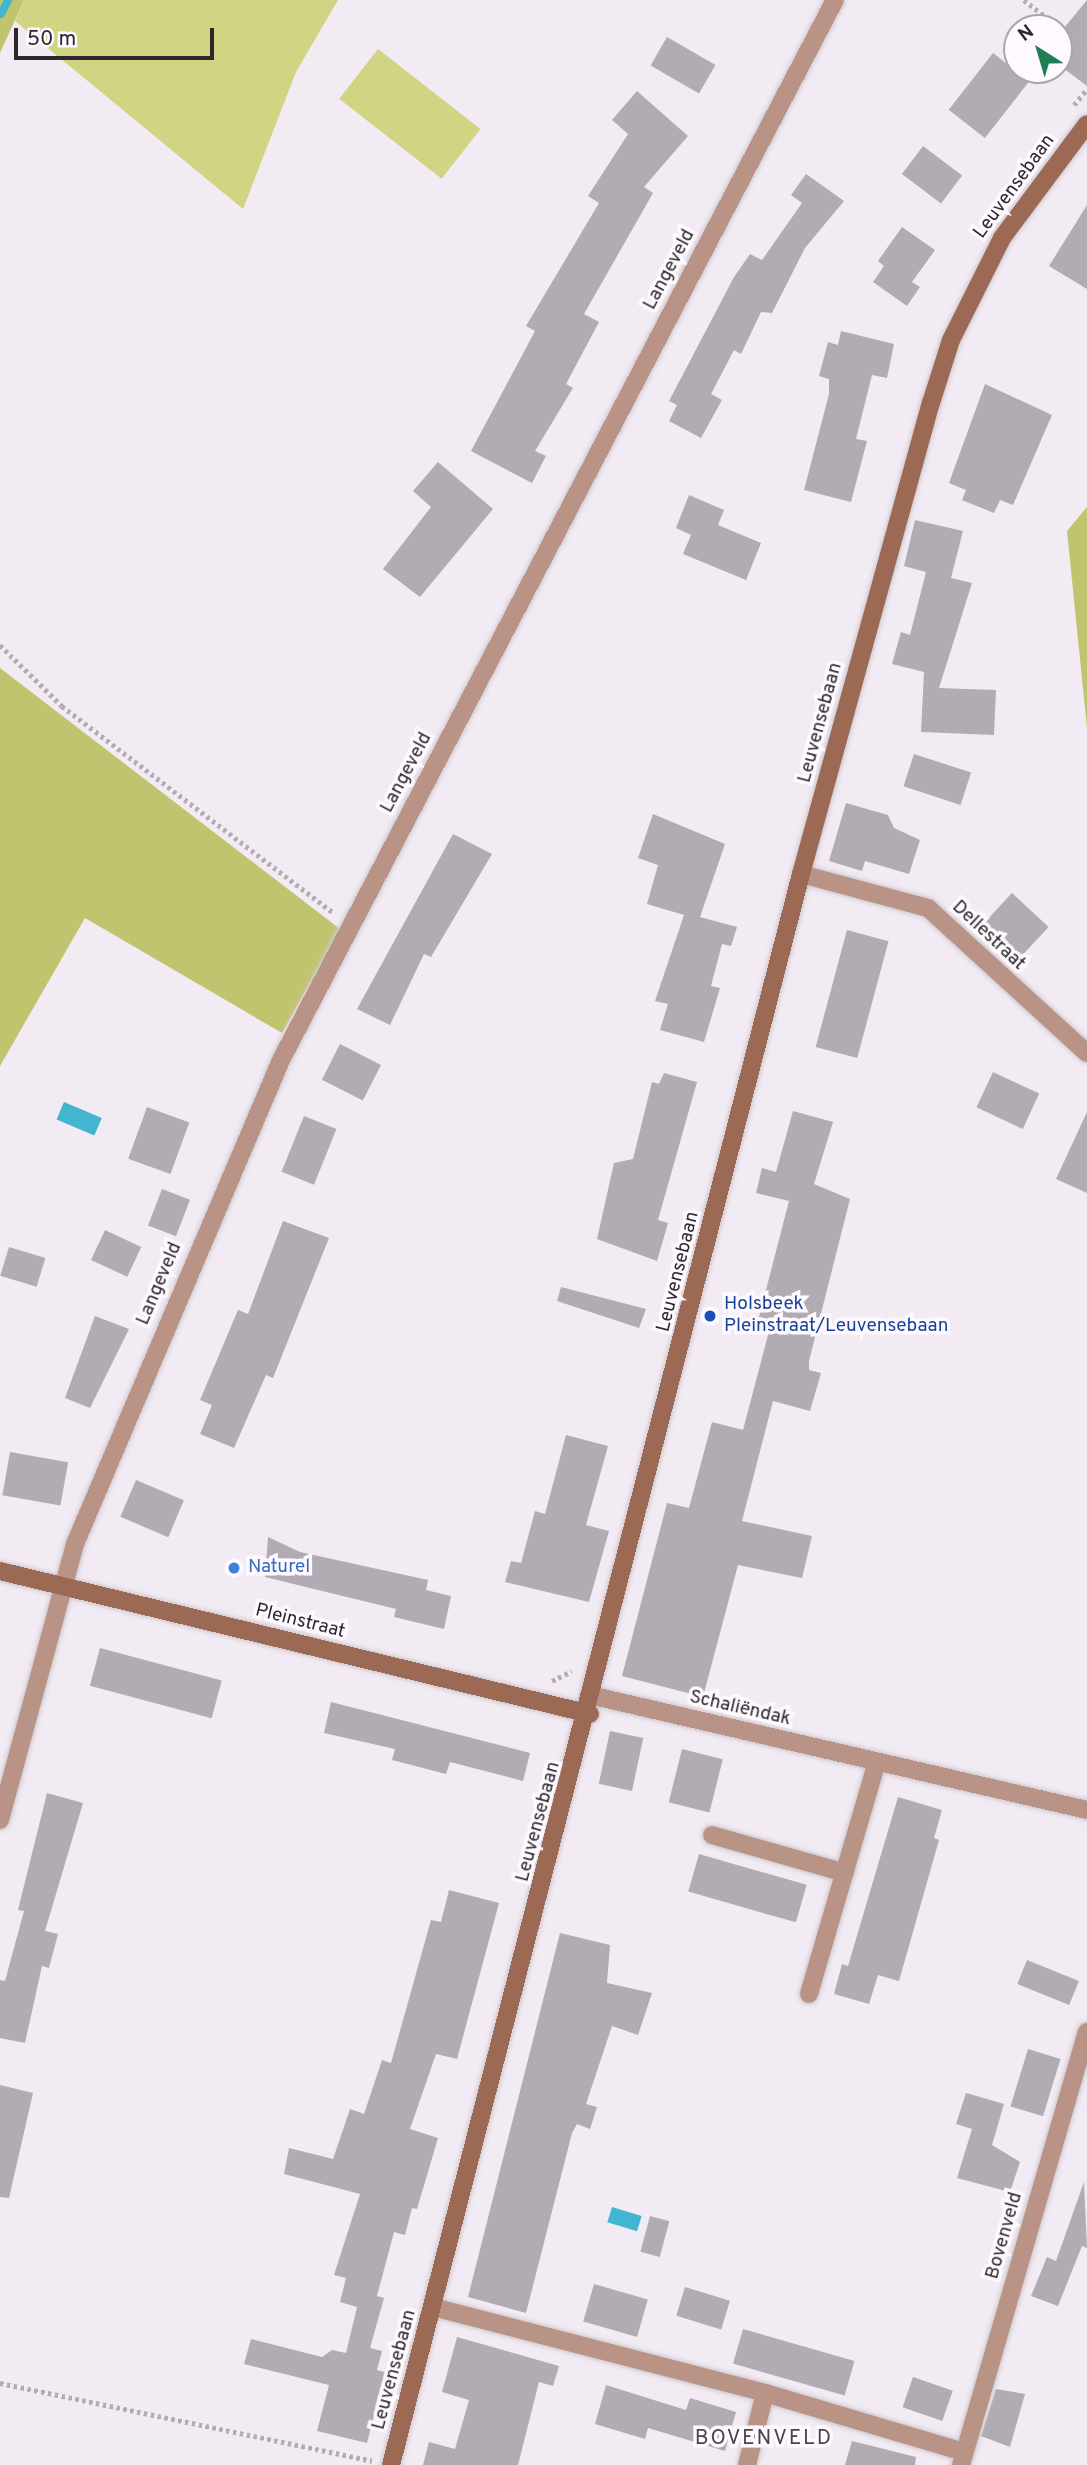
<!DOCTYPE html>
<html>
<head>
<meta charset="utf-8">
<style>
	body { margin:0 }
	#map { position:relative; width:1087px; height:2465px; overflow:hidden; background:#f2ebf3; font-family:Overpass,sans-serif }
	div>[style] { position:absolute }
	.green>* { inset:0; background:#d1d482; transform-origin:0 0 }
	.forest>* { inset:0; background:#c1c46f }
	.water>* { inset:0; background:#42b5d0; transform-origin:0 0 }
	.stream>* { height:8px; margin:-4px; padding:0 4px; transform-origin:4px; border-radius:4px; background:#42b5d0 }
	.building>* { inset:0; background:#b1abb3; transform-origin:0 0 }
	.path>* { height:4.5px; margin-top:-2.25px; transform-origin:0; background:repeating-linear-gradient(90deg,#b2acb3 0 3.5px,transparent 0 7px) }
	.roads { filter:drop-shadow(0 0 2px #cec8cf) drop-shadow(0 0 2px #cec8cf) }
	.street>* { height:18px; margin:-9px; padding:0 9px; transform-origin:9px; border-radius:9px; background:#b99486 }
	.secondary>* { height:18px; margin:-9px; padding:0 9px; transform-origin:9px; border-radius:9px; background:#9c6954 }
	.dots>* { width:19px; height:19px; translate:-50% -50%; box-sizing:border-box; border:4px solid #fef9fe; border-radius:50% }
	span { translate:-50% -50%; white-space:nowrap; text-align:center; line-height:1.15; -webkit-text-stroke:7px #fef9fe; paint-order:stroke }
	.street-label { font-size:19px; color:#2c292c }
	.transit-label { font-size:19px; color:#164399 }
	.left { translate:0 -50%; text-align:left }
	.shop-label { font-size:19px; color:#366cbe }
	.neighbourhood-label { font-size:21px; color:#48434a; letter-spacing:2px }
	.north { position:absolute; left:1003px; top:14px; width:70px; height:70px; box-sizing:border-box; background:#fef9fe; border:2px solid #aaa6aa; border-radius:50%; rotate:323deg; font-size:19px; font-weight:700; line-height:28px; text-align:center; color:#2c292c }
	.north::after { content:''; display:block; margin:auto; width:24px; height:32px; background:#207d54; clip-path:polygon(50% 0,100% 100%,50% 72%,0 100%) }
	.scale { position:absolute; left:14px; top:28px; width:200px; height:32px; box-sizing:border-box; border:4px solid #2c292c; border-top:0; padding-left:9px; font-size:21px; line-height:24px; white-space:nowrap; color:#2c292c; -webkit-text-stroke:5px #fef9fe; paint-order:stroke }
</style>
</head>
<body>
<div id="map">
	<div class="green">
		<i style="clip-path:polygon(24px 0,338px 0,296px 72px,243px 209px,15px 21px)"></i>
		<i style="left:378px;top:49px;width:130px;height:63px;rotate:38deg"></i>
	</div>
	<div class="forest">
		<i style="clip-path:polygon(0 0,24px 0,0 53px)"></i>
		<i style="clip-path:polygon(1087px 507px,1087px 728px,1067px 531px)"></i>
		<i style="clip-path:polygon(0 668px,340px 929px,282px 1033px,85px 918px,0 1066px)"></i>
	</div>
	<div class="water">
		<i style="left:64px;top:1102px;width:41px;height:19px;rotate:23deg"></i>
		<i style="left:612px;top:2207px;width:31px;height:16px;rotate:17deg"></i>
	</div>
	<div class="stream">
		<i style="left:1px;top:14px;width:16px;rotate:-63deg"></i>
	</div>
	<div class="building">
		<i style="clip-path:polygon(1087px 0,1087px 86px,1059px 65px,1059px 34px)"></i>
		<i style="left:667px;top:37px;width:56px;height:33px;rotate:30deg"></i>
		<i style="left:993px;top:53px;width:46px;height:72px;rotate:38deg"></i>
		<i style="clip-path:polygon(637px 91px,688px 136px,644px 187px,653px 193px,584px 314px,599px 322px,566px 384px,573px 388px,535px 451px,546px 456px,532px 483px,471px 451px,535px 331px,526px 326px,599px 203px,588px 196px,628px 134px,612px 120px)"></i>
		<i style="left:923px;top:146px;width:49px;height:35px;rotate:37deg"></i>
		<i style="clip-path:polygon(806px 174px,844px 201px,805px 248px,772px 313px,761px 312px,741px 354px,734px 350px,711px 394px,722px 400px,701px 438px,669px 421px,677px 405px,669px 401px,734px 277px,750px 254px,762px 260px,802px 203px,791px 195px)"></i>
		<i style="clip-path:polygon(1087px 205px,1087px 289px,1049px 266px)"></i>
		<i style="clip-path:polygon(902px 227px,935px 250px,912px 282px,920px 287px,907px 306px,873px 282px,884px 266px,878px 261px)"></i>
		<i style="clip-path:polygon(841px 331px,894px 344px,887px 378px,872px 375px,856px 439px,867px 441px,851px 502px,804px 490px,829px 394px,829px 379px,819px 376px,828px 342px,838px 345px)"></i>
		<i style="clip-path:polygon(985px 384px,1052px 415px,1013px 505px,1000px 500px,994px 513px,962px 500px,966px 490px,949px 483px)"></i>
		<i style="clip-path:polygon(438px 462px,493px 509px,420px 597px,383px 569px,431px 507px,413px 491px)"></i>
		<i style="clip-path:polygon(689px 495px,724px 510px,718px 525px,761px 543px,746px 580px,683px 554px,691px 535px,676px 528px)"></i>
		<i style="clip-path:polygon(915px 520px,963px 531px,951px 578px,972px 583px,939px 688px,996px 690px,994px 735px,921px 732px,924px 672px,892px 664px,901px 632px,910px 635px,926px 572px,904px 566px)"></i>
		<i style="left:914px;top:754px;width:60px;height:34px;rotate:18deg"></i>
		<i style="clip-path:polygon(846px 803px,888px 815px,894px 828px,920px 840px,909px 874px,865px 861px,862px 871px,829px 861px)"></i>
		<i style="clip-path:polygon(653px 814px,725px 844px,700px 917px,737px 927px,731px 946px,722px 944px,711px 986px,720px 988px,704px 1042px,660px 1030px,668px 1004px,655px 1001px,684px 915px,647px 904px,658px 865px,638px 858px)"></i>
		<i style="clip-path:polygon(453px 834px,492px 854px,431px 957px,424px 954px,390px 1025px,357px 1009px)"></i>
		<i style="left:1012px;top:893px;width:50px;height:42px;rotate:43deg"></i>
		<i style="left:847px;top:930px;width:43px;height:121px;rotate:15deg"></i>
		<i style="left:340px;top:1044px;width:46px;height:40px;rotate:27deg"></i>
		<i style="left:993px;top:1072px;width:51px;height:39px;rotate:25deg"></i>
		<i style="clip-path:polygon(664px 1073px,697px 1082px,658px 1220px,668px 1223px,657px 1261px,597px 1239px,614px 1163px,633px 1159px,652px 1082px,659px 1084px)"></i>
		<i style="left:147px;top:1107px;width:45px;height:55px;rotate:20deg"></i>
		<i style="clip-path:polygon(793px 1111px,833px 1122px,814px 1184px,850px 1199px,809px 1361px,809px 1370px,821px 1373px,810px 1411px,773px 1401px,742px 1521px,812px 1536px,802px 1578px,738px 1565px,703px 1697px,622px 1676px,667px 1503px,689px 1508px,712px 1422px,743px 1430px,772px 1320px,759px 1317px,789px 1201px,756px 1193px,762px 1168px,776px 1172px)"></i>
		<i style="clip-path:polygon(1087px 1112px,1087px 1193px,1056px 1179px)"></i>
		<i style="left:304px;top:1116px;width:35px;height:60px;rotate:22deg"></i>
		<i style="left:162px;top:1189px;width:30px;height:39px;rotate:21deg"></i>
		<i style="clip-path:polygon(283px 1221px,329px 1238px,273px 1378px,266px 1375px,234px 1448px,200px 1434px,212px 1405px,200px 1400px,238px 1310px,248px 1314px)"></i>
		<i style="left:105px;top:1230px;width:40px;height:33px;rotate:25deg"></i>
		<i style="left:9px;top:1247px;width:38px;height:30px;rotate:17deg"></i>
		<i style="clip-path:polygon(561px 1287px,646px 1309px,639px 1328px,557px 1301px)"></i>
		<i style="clip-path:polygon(95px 1316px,129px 1329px,90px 1408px,65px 1398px)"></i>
		<i style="clip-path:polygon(566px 1435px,608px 1446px,586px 1525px,609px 1531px,589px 1602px,505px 1582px,511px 1561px,521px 1563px,535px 1511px,545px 1514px)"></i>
		<i style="left:10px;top:1452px;width:59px;height:44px;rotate:10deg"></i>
		<i style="left:136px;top:1480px;width:52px;height:40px;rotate:23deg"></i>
		<i style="clip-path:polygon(268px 1537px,300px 1552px,428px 1580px,426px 1590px,451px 1596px,444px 1629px,394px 1617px,396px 1609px,265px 1577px)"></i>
		<i style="left:100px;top:1648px;width:126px;height:39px;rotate:15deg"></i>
		<i style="clip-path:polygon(331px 1702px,530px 1753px,523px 1781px,450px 1762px,446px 1774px,392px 1760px,395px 1749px,324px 1733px)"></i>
		<i style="left:610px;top:1731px;width:34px;height:54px;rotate:12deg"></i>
		<i style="left:682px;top:1749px;width:42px;height:55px;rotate:14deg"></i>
		<i style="clip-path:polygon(47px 1793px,83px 1803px,45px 1931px,58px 1934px,49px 1968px,42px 1966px,25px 2043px,0 2038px,0 1980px,5px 1981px,24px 1911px,18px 1910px)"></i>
		<i style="clip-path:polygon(898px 1797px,942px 1810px,934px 1838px,939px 1840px,899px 1981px,878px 1975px,869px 2004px,834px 1994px,842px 1964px,848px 1966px)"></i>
		<i style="left:699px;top:1854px;width:112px;height:39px;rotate:16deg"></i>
		<i style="clip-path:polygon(449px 1890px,499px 1903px,457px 2059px,436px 2054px,410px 2129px,438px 2138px,417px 2209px,412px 2208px,405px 2235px,394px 2232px,377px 2296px,384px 2298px,370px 2348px,382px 2351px,377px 2370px,385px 2372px,367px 2443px,317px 2431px,329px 2385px,244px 2364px,251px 2339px,322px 2357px,332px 2350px,346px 2353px,357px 2307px,340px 2302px,346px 2278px,334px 2275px,360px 2194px,284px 2174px,289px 2148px,333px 2159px,350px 2109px,364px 2114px,382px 2060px,391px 2063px,431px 1920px,441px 1922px)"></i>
		<i style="clip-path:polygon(560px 1933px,610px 1945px,607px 1983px,652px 1993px,638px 2035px,612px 2026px,586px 2104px,597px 2107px,590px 2129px,577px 2124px,572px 2133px,526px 2313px,468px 2297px)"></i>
		<i style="left:1027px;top:1960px;width:56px;height:26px;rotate:22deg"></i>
		<i style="left:1028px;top:2049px;width:34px;height:60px;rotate:17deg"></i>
		<i style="clip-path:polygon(0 2085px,33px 2093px,9px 2198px,0 2197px)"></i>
		<i style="clip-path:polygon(966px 2093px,1004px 2104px,992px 2145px,1020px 2162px,1010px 2192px,957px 2178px,972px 2129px,956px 2124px)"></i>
		<i style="clip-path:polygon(1084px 2182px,1087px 2248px,1082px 2246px,1058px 2306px,1031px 2296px,1047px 2257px,1056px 2261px)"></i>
		<i style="left:650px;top:2216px;width:20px;height:37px;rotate:15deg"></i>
		<i style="left:594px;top:2284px;width:56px;height:39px;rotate:16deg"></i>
		<i style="left:685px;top:2287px;width:47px;height:30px;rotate:17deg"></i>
		<i style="left:743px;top:2329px;width:116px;height:36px;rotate:16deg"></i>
		<i style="clip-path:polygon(457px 2337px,559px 2366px,553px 2386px,539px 2382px,518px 2465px,423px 2465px,429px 2442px,455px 2449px,469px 2400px,442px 2392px)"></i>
		<i style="left:913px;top:2377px;width:42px;height:32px;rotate:19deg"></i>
		<i style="clip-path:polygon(606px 2385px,686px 2410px,690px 2398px,736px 2412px,725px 2451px,648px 2428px,645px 2439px,595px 2424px)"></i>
		<i style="clip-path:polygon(996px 2389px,1025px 2394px,1010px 2447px,981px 2436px)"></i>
		<i style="clip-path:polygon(852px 2441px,916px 2457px,915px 2465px,845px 2465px)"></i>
	</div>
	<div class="path">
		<i style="left:1024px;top:0;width:80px;rotate:37.9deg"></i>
		<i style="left:1074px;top:105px;width:21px;rotate:-51deg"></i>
		<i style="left:0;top:645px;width:87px;rotate:44.5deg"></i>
		<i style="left:62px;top:706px;width:343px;rotate:37.3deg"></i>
		<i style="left:552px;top:1681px;width:22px;rotate:-27deg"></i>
		<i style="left:0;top:2383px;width:380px;rotate:11.8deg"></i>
	</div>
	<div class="roads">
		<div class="street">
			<i style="left:801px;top:874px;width:131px;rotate:15deg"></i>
			<i style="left:928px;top:908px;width:215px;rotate:42.4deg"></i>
			<i style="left:594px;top:1696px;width:506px;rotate:13.02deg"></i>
			<i style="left:0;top:1820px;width:286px;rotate:-74.8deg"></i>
			<i style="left:75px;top:1544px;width:526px;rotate:-66.94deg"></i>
			<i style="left:281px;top:1060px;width:1196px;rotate:-62.41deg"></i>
			<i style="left:712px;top:1835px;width:138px;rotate:15.9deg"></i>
			<i style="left:809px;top:1994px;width:242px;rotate:-73.7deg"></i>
			<i style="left:433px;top:2307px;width:343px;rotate:14.5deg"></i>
			<i style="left:765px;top:2393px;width:208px;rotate:16.5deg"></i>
			<i style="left:747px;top:2465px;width:74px;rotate:-76deg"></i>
			<i style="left:961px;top:2465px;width:451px;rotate:-73.8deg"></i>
		</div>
		<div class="secondary">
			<i style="left:0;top:1571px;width:607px;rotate:13.62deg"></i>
			<i style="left:391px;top:2465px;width:1643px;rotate:-75.55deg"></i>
			<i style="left:801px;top:874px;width:489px;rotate:-74.6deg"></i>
			<i style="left:931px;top:403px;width:66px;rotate:-72.4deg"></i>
			<i style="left:951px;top:340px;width:114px;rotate:-63.4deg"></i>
			<i style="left:1002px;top:238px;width:142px;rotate:-53.3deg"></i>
		</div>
	</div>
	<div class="dots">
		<i style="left:710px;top:1316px;background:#1a4fb4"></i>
		<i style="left:234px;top:1568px;background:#3f7fe0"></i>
	</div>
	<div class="street-label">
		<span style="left:1015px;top:187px;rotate:-54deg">Leuvensebaan</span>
		<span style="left:670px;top:270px;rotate:-62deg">Langeveld</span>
		<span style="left:821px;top:723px;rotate:-75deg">Leuvensebaan</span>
		<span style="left:407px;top:773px;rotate:-62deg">Langeveld</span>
		<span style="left:988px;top:936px;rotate:43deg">Dellestraat</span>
		<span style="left:679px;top:1272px;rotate:-76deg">Leuvensebaan</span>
		<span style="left:160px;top:1284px;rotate:-67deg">Langeveld</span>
		<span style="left:300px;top:1622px;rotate:14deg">Pleinstraat</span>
		<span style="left:740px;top:1709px;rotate:13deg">Schaliëndak</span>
		<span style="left:539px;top:1822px;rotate:-75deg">Leuvensebaan</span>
		<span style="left:1005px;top:2236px;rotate:-74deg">Bovenveld</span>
		<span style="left:395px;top:2370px;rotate:-75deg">Leuvensebaan</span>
	</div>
	<div class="transit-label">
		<span class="left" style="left:724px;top:1316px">Holsbeek<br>Pleinstraat/Leuvensebaan</span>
	</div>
	<div class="shop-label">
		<span class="left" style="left:248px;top:1568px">Naturel</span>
	</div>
	<div class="neighbourhood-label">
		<span style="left:764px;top:2439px">BOVENVELD</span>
	</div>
	<div class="north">N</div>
	<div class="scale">50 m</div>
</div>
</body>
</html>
